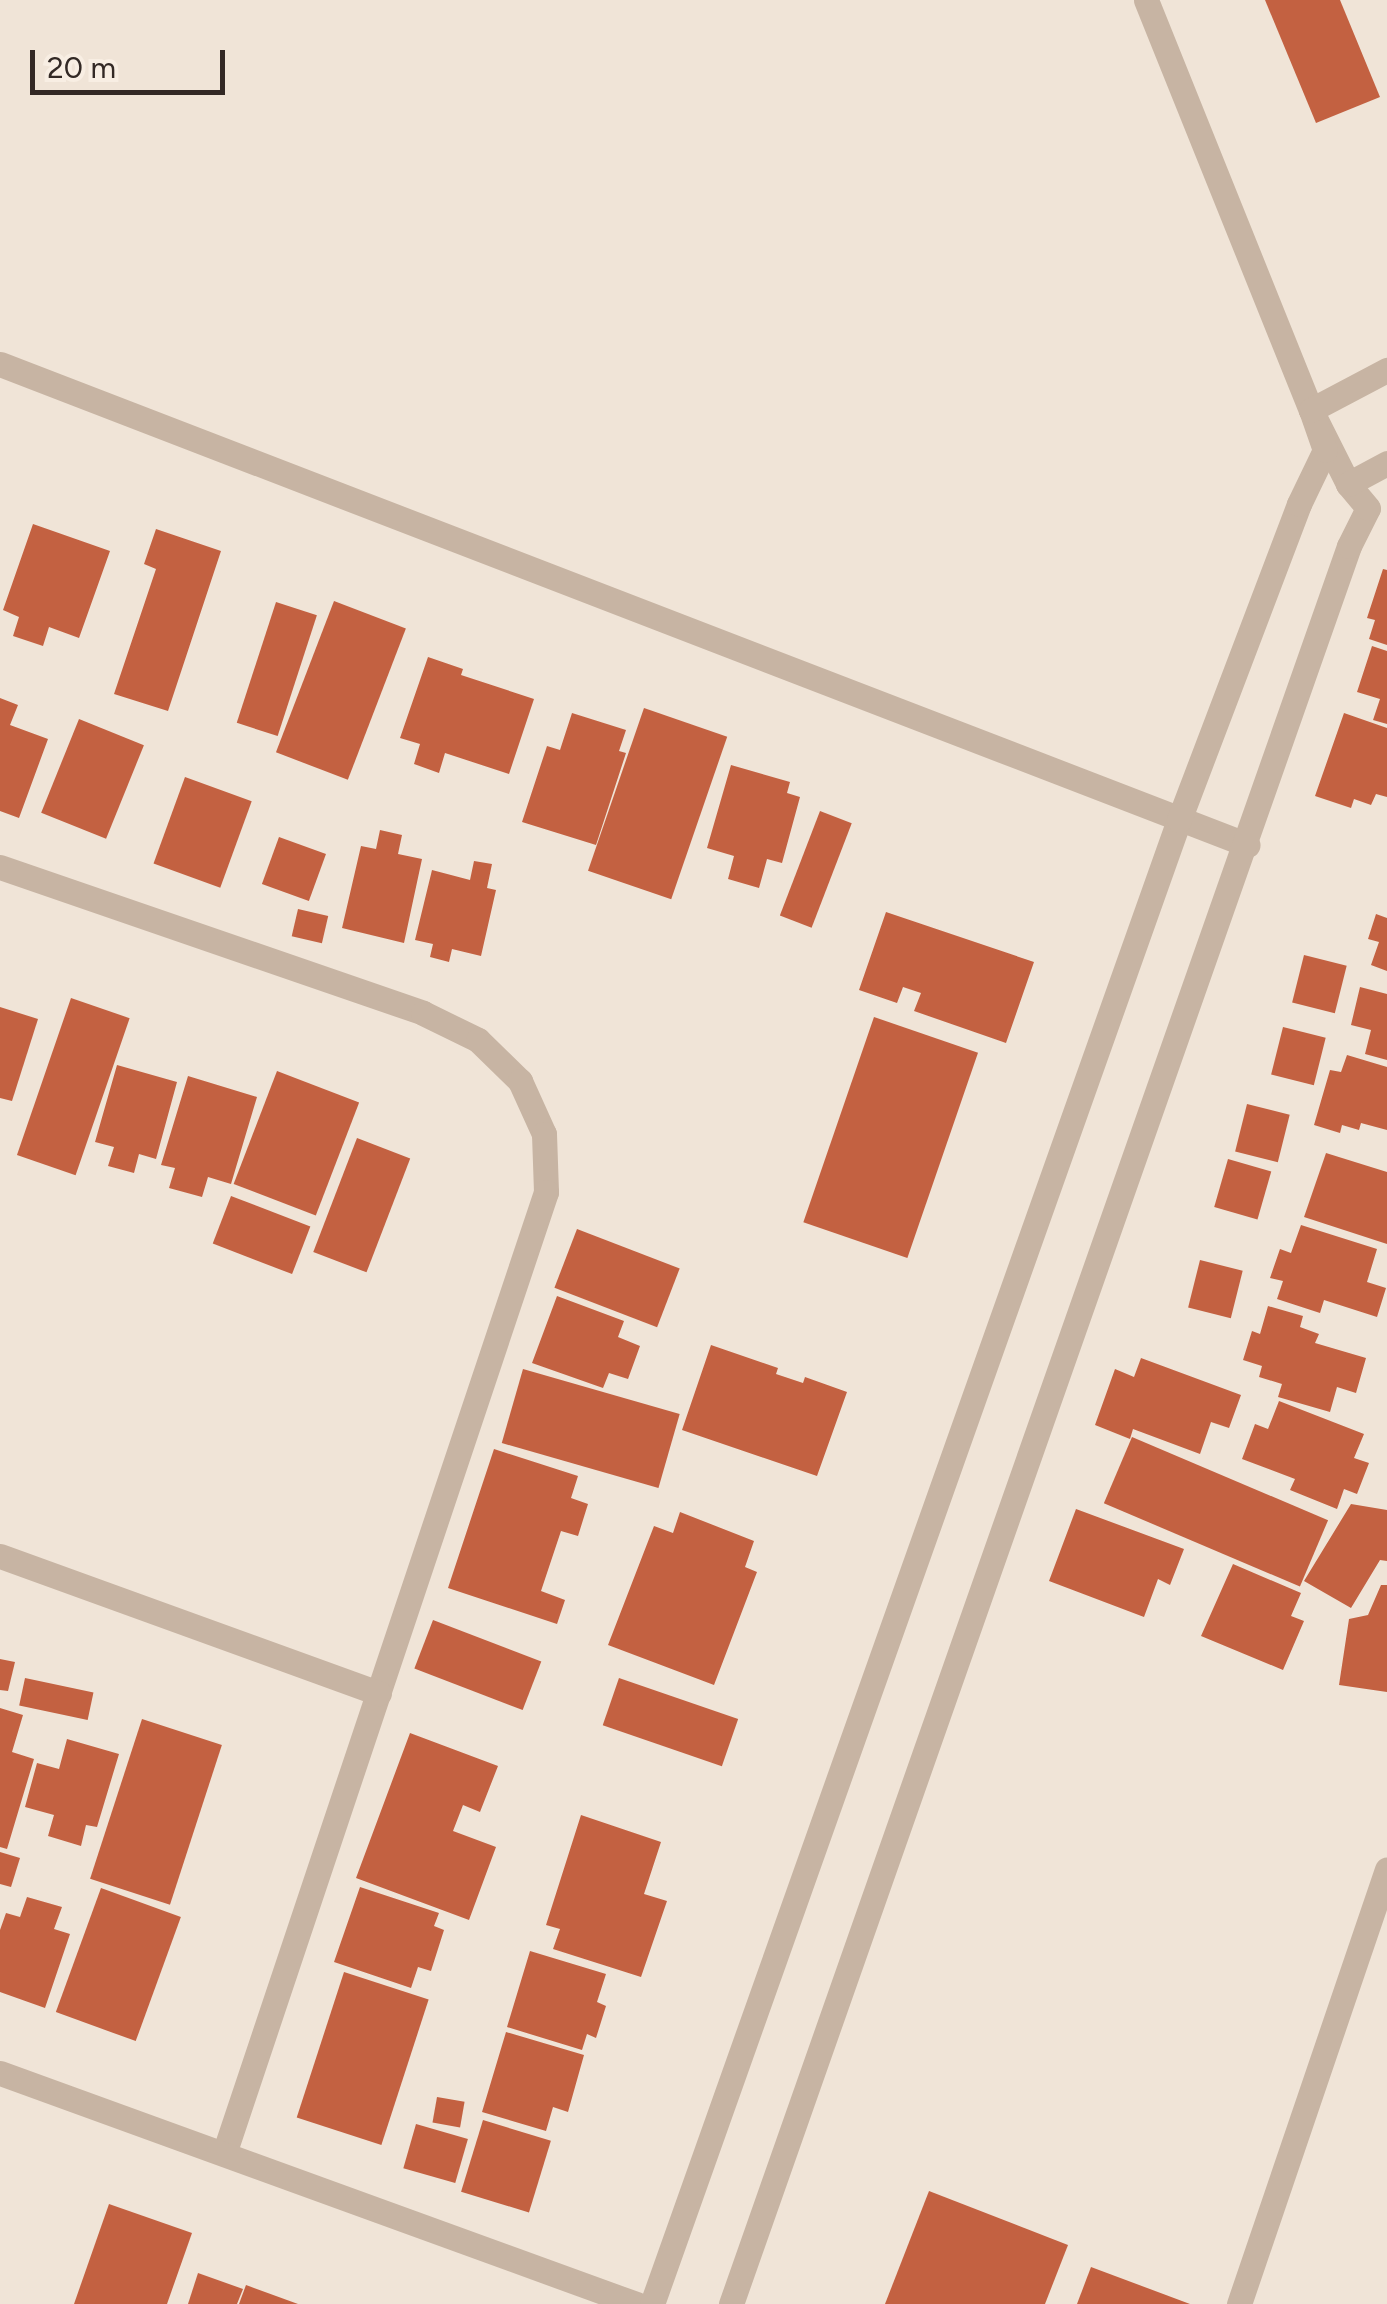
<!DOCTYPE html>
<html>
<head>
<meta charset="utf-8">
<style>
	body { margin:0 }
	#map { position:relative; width:1387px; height:2304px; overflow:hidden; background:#f0e4d7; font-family:Figtree,sans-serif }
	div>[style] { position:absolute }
	.building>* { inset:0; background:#c36141; transform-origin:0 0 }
	.street>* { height:25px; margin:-12.5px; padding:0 12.5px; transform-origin:12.5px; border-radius:12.5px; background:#c7b4a3 }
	span { translate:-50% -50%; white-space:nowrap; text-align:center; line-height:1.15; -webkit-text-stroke:10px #f8eee3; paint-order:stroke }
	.scale { position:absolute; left:30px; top:50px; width:195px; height:45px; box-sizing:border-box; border:5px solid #332925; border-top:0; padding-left:12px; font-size:30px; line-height:35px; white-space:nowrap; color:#332925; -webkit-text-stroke:8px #f8eee3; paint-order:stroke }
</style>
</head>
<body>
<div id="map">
	<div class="building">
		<i style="clip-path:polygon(1265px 0,1340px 0,1380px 97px,1316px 123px)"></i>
		<i style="clip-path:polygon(33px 524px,110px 551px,79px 638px,49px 627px,43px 646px,13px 636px,19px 617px,3px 610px)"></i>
		<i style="clip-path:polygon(156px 529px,221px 551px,168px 711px,114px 694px,156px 569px,144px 564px)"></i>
		<i style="clip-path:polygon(1383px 569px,1387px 570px,1387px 645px,1369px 639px,1375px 620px,1367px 618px)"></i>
		<i style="left:334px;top:601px;width:77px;height:162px;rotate:21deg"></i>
		<i style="left:276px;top:602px;width:43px;height:127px;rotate:18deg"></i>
		<i style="clip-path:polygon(1372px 646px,1387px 651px,1387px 724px,1373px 720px,1380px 699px,1357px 692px)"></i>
		<i style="clip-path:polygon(428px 657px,463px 669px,461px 675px,534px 699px,509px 774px,445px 753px,439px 773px,414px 764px,420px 744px,400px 738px)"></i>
		<i style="clip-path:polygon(0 698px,18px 705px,10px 725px,48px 739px,19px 818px,0 811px)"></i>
		<i style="left:644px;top:708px;width:88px;height:172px;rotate:19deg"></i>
		<i style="clip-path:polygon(572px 713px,626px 730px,619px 751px,626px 753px,596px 845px,522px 822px,547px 746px,560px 750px)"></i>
		<i style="clip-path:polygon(1344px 713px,1387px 728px,1387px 797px,1376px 794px,1371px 805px,1354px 799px,1351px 808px,1315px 796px)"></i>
		<i style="left:79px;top:719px;width:70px;height:101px;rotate:22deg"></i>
		<i style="clip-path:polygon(731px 765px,790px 782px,787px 793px,800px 797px,782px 863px,767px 859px,759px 888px,728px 879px,734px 856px,707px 848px)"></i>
		<i style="left:185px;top:777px;width:71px;height:92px;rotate:20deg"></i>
		<i style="left:820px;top:811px;width:34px;height:112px;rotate:21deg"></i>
		<i style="clip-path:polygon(380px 830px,402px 835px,398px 854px,422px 859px,404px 943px,342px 928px,361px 846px,376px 849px)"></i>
		<i style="left:279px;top:837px;width:50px;height:50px;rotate:20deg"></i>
		<i style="clip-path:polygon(474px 861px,492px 864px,487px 888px,496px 890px,481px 956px,452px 949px,449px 962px,430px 957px,433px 944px,415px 940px,432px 870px,470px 880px)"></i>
		<i style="left:298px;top:909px;width:31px;height:28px;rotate:13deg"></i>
		<i style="clip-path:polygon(886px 912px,1034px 962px,1006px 1043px,914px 1011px,921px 993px,903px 987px,897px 1003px,859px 990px)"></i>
		<i style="clip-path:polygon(1376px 914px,1387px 918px,1387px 971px,1371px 965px,1379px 942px,1368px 939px)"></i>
		<i style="left:1304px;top:955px;width:44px;height:49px;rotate:14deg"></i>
		<i style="clip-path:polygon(1360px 987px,1387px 994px,1387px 1060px,1365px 1054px,1371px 1030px,1351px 1025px)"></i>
		<i style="left:71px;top:998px;width:62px;height:166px;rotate:19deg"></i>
		<i style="clip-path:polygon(0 1007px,38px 1019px,12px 1101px,0 1098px)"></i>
		<i style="left:874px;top:1017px;width:110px;height:217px;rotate:19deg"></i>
		<i style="left:1283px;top:1027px;width:44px;height:49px;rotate:14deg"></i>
		<i style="clip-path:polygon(1347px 1055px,1387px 1067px,1387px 1130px,1361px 1123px,1359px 1130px,1342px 1125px,1340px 1133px,1314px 1125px,1330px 1070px,1341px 1072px)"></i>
		<i style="clip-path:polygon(117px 1065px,177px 1082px,156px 1159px,139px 1154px,134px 1173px,108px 1166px,114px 1147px,95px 1142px)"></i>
		<i style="left:277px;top:1071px;width:88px;height:121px;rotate:21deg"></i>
		<i style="clip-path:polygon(188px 1076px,257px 1097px,231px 1184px,208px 1177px,202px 1197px,169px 1188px,175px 1168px,161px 1165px)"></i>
		<i style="left:1247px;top:1104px;width:44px;height:49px;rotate:14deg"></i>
		<i style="left:357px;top:1138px;width:57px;height:122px;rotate:21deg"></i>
		<i style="clip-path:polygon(1326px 1153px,1387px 1172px,1387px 1244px,1304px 1217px)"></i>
		<i style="left:1228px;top:1159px;width:45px;height:50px;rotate:16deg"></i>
		<i style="left:231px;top:1196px;width:85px;height:51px;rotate:21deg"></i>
		<i style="clip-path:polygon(1301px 1225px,1377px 1249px,1367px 1282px,1386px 1288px,1377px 1317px,1324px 1300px,1320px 1313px,1277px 1299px,1283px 1281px,1270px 1278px,1280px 1249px,1291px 1253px)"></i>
		<i style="left:577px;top:1229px;width:110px;height:63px;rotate:21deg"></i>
		<i style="left:1200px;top:1260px;width:44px;height:49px;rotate:14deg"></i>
		<i style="clip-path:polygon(557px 1296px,624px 1321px,618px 1337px,640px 1346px,628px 1379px,609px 1373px,603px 1388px,532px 1363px)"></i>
		<i style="clip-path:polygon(1268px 1306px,1303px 1316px,1300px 1327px,1319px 1334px,1315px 1343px,1366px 1358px,1356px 1393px,1337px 1387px,1330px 1412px,1278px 1397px,1282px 1384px,1259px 1377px,1262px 1366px,1243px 1360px,1252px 1331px,1260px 1334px)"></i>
		<i style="clip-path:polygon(711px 1345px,778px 1368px,776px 1374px,803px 1383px,805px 1377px,847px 1392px,817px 1476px,682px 1430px)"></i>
		<i style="clip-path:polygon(1141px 1358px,1241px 1395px,1229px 1428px,1211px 1422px,1200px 1454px,1133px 1429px,1130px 1439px,1095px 1425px,1115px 1369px,1134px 1377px)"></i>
		<i style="left:523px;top:1369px;width:163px;height:77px;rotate:16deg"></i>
		<i style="clip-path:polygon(1279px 1401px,1364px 1434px,1354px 1458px,1369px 1463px,1357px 1494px,1344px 1489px,1337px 1509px,1290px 1490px,1295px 1479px,1242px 1459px,1255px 1424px,1268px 1429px)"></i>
		<i style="left:1132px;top:1437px;width:213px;height:72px;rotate:23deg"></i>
		<i style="clip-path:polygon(494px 1449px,578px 1476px,571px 1498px,588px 1504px,578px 1536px,561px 1531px,541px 1591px,565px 1600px,557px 1624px,448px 1588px)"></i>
		<i style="clip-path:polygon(1351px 1504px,1387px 1510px,1387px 1561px,1380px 1560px,1351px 1608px,1304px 1581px)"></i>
		<i style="clip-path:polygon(1076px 1509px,1184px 1549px,1170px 1585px,1158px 1579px,1144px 1617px,1049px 1581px)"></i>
		<i style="clip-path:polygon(680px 1512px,754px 1541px,745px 1567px,757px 1572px,714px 1685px,608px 1645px,654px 1526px,673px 1533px)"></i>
		<i style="clip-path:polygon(1233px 1564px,1301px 1593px,1291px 1616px,1304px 1621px,1283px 1670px,1201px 1636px)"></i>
		<i style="clip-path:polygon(1381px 1585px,1387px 1585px,1387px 1692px,1339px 1685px,1349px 1619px,1368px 1615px)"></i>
		<i style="left:433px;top:1620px;width:116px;height:52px;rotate:21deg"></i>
		<i style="clip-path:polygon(0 1659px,15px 1662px,8px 1691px,0 1690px)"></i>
		<i style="left:25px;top:1678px;width:70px;height:28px;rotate:12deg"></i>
		<i style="left:619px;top:1678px;width:126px;height:50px;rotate:19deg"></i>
		<i style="clip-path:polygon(0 1708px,23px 1715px,12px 1752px,34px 1759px,7px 1849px,0 1847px)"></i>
		<i style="left:142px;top:1719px;width:84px;height:168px;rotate:18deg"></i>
		<i style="clip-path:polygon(410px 1733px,498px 1766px,480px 1812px,463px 1805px,453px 1831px,496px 1847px,469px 1920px,356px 1878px)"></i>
		<i style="clip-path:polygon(67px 1739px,119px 1754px,97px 1827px,86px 1825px,81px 1846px,48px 1836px,54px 1815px,25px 1807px,37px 1763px,59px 1769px)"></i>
		<i style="clip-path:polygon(581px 1815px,661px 1842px,644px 1894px,667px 1901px,641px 1977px,553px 1949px,560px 1929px,546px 1925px)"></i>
		<i style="clip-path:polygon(0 1852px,20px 1858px,11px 1887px,0 1884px)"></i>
		<i style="clip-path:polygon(360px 1887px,439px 1913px,434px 1926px,444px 1930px,431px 1971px,418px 1967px,411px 1988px,334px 1962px)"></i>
		<i style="left:101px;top:1888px;width:85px;height:132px;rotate:20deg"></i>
		<i style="clip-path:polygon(27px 1897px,62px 1907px,54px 1929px,70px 1934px,45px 2008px,0 1992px,0 1930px,6px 1913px,20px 1917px)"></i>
		<i style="clip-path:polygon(530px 1951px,606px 1974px,597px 2002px,606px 2006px,596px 2038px,587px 2034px,582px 2050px,507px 2027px)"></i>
		<i style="left:344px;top:1972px;width:89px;height:153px;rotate:18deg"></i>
		<i style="clip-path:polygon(506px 2032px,584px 2055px,568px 2112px,553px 2107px,546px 2131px,482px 2112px)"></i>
		<i style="left:437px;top:2097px;width:28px;height:26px;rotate:10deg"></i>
		<i style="left:483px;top:2120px;width:71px;height:75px;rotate:17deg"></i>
		<i style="left:416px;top:2124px;width:54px;height:46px;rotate:16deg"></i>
		<i style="clip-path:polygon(929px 2191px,1068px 2245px,1045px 2304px,885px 2304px)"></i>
		<i style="clip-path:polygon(109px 2204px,192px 2233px,167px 2304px,74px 2304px)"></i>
		<i style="clip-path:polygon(1091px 2267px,1190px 2304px,1077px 2304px)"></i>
		<i style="clip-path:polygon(198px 2273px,243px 2289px,237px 2304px,188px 2304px)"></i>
		<i style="clip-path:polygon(246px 2285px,298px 2304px,239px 2304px)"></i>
	</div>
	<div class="street">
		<i style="left:1146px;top:0;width:442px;rotate:68.1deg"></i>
		<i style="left:1311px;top:410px;width:83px;rotate:63.4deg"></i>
		<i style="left:0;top:364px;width:1337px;rotate:21.08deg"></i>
		<i style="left:0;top:867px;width:447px;rotate:19deg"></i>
		<i style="left:423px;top:1013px;width:61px;rotate:26.1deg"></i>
		<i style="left:478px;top:1040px;width:59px;rotate:44.3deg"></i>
		<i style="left:520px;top:1081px;width:58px;rotate:65.6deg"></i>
		<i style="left:544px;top:1134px;width:58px;rotate:88deg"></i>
		<i style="left:546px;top:1192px;width:1014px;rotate:108.51deg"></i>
		<i style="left:0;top:1556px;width:403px;rotate:19.9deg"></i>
		<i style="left:0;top:2073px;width:677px;rotate:19.96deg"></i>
		<i style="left:652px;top:2304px;width:1575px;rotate:-70.45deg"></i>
		<i style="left:1179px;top:820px;width:338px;rotate:-69.2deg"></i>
		<i style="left:1299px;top:504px;width:60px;rotate:-64.3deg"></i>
		<i style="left:1325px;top:450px;width:42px;rotate:-109.3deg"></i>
		<i style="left:1311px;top:410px;width:86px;rotate:-27.8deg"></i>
		<i style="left:731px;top:2304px;width:1863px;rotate:-70.63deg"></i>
		<i style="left:1349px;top:546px;width:42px;rotate:-63.4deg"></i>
		<i style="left:1368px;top:508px;width:31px;rotate:-130deg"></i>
		<i style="left:1348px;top:484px;width:44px;rotate:-28.3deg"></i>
		<i style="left:1239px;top:2304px;width:459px;rotate:-71.2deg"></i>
	</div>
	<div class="scale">20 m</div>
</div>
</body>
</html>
